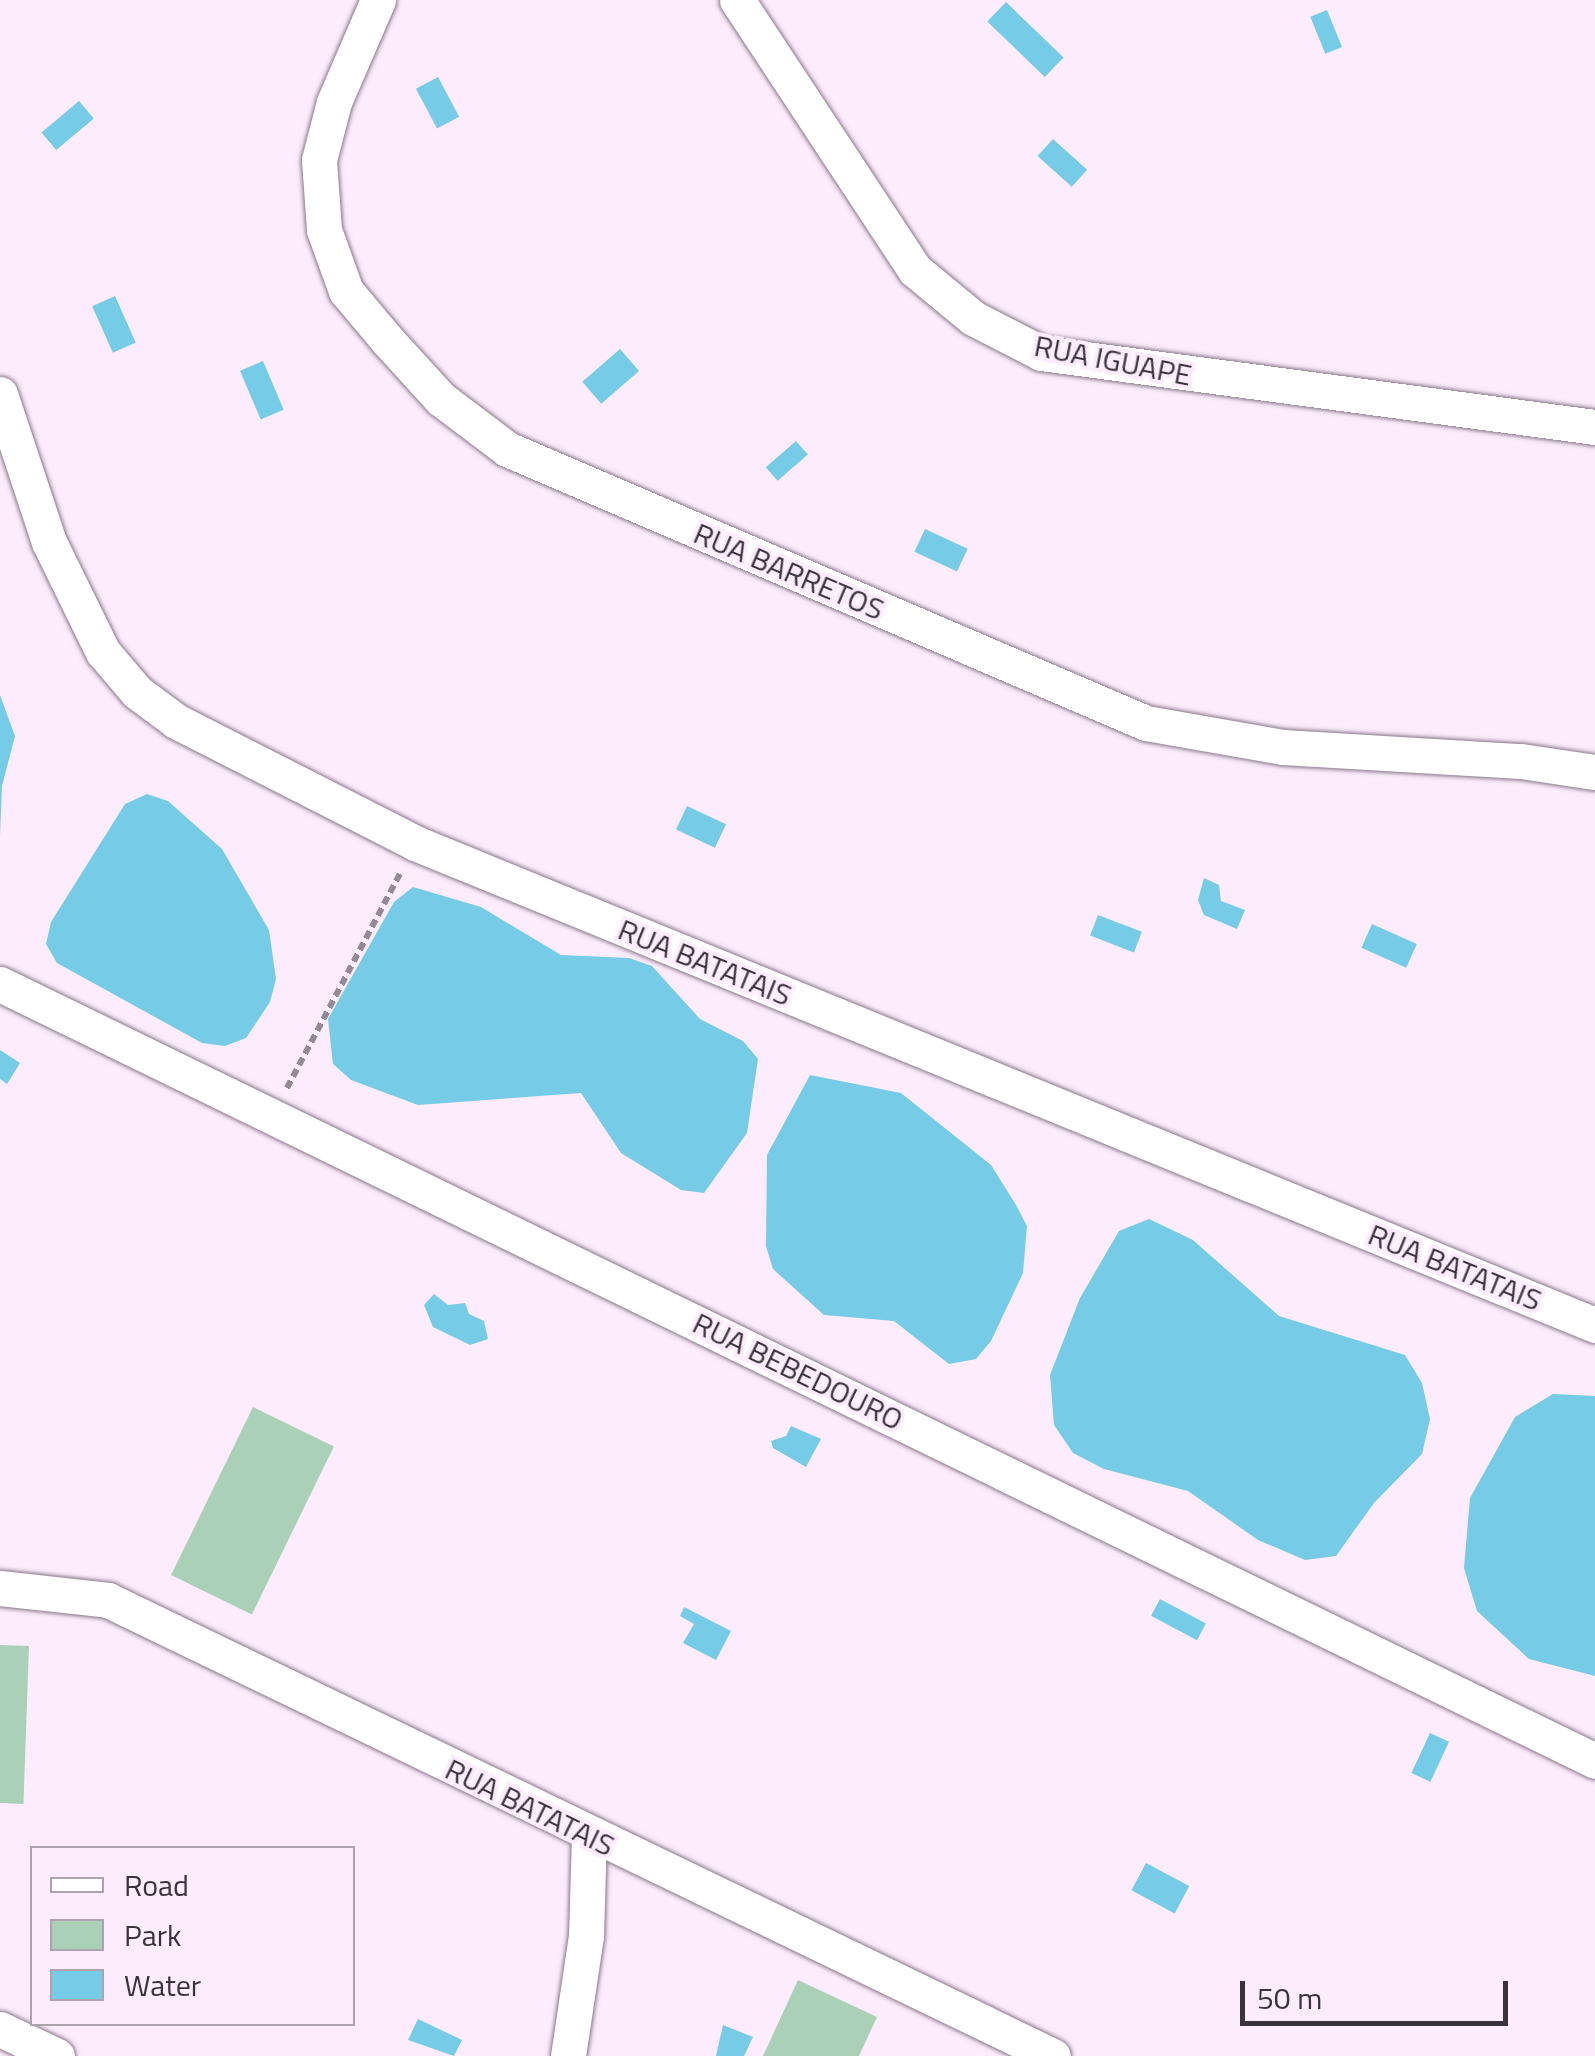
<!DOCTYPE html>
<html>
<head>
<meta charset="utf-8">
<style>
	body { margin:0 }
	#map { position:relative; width:1595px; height:2056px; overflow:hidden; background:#fcecfd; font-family:"Titillium Web",sans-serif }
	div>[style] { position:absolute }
	.green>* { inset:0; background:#aad1b7; transform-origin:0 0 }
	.water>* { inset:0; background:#76cbe6; transform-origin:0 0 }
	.path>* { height:6px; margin-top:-3px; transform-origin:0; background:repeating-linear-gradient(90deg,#948995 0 8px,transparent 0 13px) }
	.roads { filter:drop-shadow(0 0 2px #89788b) drop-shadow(0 0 2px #89788b) }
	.minor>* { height:35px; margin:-17.5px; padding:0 17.5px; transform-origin:17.5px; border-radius:17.5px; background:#fff }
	span { translate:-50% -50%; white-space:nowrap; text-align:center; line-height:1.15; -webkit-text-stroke:8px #fcecfd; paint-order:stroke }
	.street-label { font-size:30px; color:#3a333b }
	.legend { position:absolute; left:30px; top:1846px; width:325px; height:180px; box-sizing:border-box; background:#fcecfd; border:2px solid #aea2af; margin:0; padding:12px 18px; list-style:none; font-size:30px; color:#3a333b }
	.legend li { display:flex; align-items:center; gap:20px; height:50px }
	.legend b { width:50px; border:2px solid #aea2af }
	.scale { position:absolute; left:1240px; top:1981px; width:268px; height:45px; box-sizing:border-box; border:5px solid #3a333b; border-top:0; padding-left:12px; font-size:30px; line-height:35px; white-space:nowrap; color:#3a333b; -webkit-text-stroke:8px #fcecfd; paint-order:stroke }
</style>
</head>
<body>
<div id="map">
	<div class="green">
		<i style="left:253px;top:1407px;width:90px;height:187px;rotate:26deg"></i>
		<i style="left:0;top:1645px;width:29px;height:158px;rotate:2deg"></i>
		<i style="clip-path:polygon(798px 1980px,877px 2017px,859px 2056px,763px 2056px)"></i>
	</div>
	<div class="water">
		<i style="left:1006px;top:2px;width:80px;height:27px;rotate:44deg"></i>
		<i style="left:1327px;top:10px;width:40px;height:18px;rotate:68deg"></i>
		<i style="left:438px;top:77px;width:45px;height:25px;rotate:62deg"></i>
		<i style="left:79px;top:101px;width:23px;height:49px;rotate:50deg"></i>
		<i style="left:1053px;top:139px;width:46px;height:23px;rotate:42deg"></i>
		<i style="left:115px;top:296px;width:51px;height:25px;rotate:66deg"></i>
		<i style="left:620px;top:349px;width:29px;height:50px;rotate:49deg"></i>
		<i style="left:263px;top:361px;width:53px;height:25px;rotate:67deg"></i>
		<i style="left:796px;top:441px;width:18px;height:40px;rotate:49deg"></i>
		<i style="left:925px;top:529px;width:47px;height:25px;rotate:25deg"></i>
		<i style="clip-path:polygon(0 695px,15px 736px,2px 786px,0 836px)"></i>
		<i style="clip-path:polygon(147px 794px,168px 801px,222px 849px,269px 930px,276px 979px,270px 1002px,246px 1038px,225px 1046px,202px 1043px,57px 963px,46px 944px,51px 922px,125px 804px)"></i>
		<i style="left:687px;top:806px;width:43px;height:26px;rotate:25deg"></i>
		<i style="clip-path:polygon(1204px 878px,1219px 885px,1221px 901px,1245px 910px,1237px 929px,1204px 915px,1198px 900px)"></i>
		<i style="clip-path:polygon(413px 887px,481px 907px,561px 955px,629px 958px,652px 966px,700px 1019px,743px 1041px,758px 1059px,747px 1133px,704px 1193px,681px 1190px,621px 1153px,581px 1093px,418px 1105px,351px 1080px,333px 1064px,328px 1019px,394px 902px)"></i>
		<i style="left:1098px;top:915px;width:47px;height:22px;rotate:21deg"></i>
		<i style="left:1372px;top:924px;width:49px;height:26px;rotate:24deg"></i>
		<i style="clip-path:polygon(0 1050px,20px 1063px,7px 1084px,0 1079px)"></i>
		<i style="clip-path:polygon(810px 1075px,901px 1093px,991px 1165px,1016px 1205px,1027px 1226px,1023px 1273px,991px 1341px,976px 1359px,949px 1364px,894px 1321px,824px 1315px,773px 1269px,766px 1246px,767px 1155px)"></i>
		<i style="clip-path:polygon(1149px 1219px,1193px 1240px,1279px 1316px,1405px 1355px,1422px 1383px,1430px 1419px,1422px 1454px,1374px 1503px,1336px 1556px,1305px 1560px,1258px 1540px,1188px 1491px,1104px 1469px,1073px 1453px,1054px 1425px,1050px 1375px,1080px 1298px,1119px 1231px)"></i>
		<i style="clip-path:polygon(434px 1294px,448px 1305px,465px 1303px,469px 1314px,484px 1321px,488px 1339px,470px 1345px,433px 1327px,424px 1305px)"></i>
		<i style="clip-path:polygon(1553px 1394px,1595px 1396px,1595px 1676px,1529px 1659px,1477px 1611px,1464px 1568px,1470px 1498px,1515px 1417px)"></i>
		<i style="clip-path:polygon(791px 1426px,821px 1439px,806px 1467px,773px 1448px,771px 1441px,786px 1436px)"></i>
		<i style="left:1160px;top:1599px;width:52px;height:19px;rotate:28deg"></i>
		<i style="clip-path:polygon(684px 1607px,731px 1631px,716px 1660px,683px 1643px,694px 1624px,680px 1616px)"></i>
		<i style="left:1430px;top:1733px;width:21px;height:44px;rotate:25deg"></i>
		<i style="left:1146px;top:1863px;width:49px;height:31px;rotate:28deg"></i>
		<i style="clip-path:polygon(418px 2019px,462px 2040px,454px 2056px,408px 2040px)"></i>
		<i style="clip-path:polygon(723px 2025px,753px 2037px,744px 2056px,716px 2056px)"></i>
	</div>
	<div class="path">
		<i style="left:287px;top:1088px;width:242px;rotate:-62.2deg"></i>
	</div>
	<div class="roads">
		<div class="minor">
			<i style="left:378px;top:0;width:111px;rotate:113.3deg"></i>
			<i style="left:334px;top:102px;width:60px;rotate:104.5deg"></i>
			<i style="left:319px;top:160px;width:70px;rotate:85.9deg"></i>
			<i style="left:324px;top:230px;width:65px;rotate:70.2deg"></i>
			<i style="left:346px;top:291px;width:65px;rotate:50deg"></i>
			<i style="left:388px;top:341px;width:79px;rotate:47.6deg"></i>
			<i style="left:441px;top:399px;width:83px;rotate:37.1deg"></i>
			<i style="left:507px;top:449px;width:695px;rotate:23.21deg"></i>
			<i style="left:1146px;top:723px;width:139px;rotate:9.9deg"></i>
			<i style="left:1283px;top:747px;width:238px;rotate:3.4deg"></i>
			<i style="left:1521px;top:761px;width:75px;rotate:8.5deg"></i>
			<i style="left:737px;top:0;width:323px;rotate:56.6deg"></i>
			<i style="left:915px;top:270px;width:75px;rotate:39.6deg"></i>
			<i style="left:973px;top:318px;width:76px;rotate:27.2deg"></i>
			<i style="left:1041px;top:353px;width:559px;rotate:7.61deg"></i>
			<i style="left:0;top:394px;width:156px;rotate:71.7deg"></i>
			<i style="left:49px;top:542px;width:123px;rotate:63.9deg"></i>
			<i style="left:103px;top:652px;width:52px;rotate:49.6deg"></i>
			<i style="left:137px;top:692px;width:49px;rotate:36.6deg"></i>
			<i style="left:176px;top:721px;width:268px;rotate:27deg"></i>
			<i style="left:415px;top:843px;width:1275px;rotate:22.22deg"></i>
			<i style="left:0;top:984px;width:1774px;rotate:25.97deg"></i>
			<i style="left:0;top:1588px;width:109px;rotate:6.3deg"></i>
			<i style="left:108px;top:1600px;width:1049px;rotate:25.76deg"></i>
			<i style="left:0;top:2029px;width:63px;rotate:25.3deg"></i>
			<i style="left:568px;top:2056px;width:121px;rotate:-81.5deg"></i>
			<i style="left:586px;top:1936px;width:100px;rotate:-88.3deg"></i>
		</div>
	</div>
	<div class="street-label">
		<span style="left:1113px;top:360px;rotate:11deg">RUA IGUAPE</span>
		<span style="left:789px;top:571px;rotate:23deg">RUA BARRETOS</span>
		<span style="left:705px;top:962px;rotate:22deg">RUA BATATAIS</span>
		<span style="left:1455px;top:1267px;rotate:22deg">RUA BATATAIS</span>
		<span style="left:798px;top:1371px;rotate:26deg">RUA BEBEDOURO</span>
		<span style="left:530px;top:1807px;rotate:26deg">RUA BATATAIS</span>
	</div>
	<ul class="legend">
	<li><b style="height:12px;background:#fff"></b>Road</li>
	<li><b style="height:28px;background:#aad1b7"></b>Park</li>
	<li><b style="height:28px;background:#76cbe6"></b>Water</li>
	</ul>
	<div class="scale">50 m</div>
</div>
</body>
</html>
